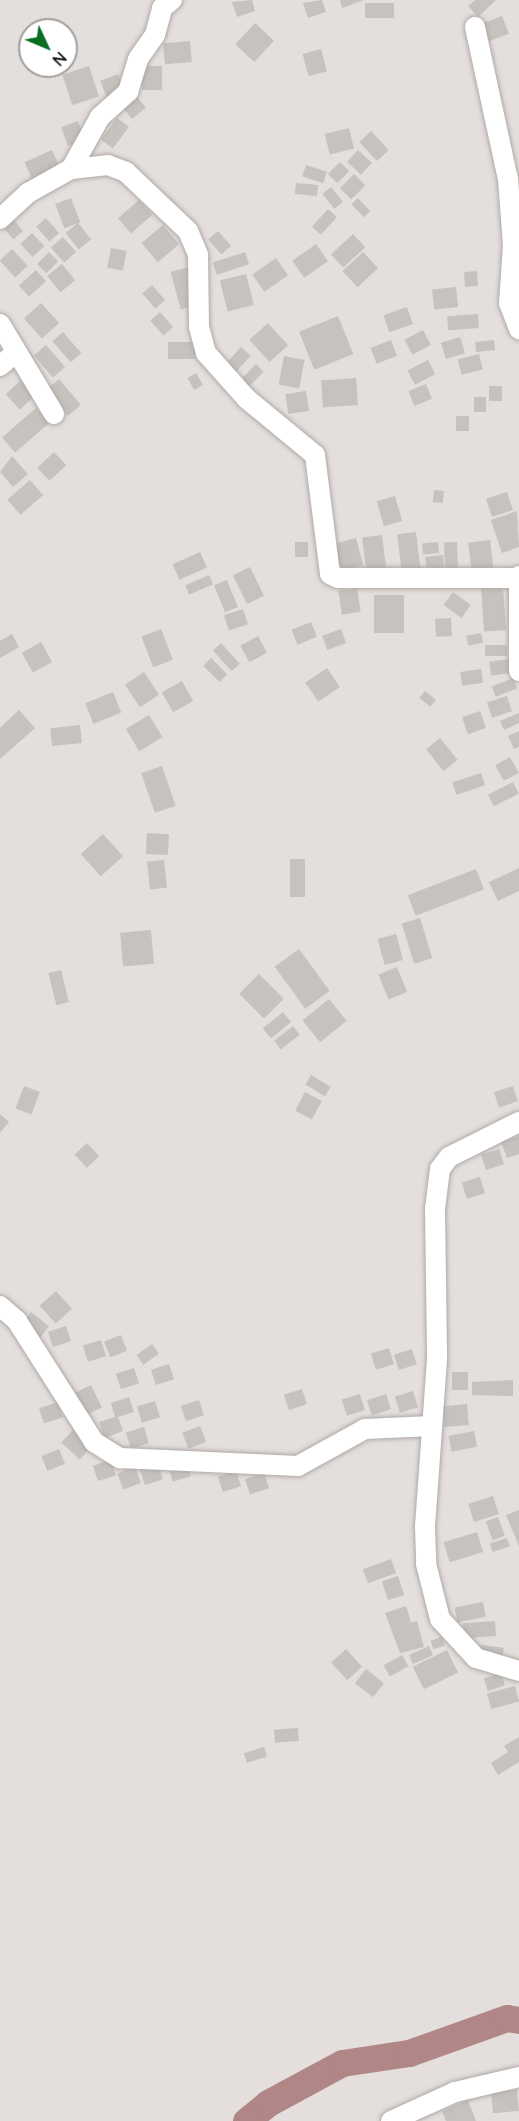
<!DOCTYPE html>
<html>
<head>
<meta charset="utf-8">
<style>
	body { margin:0 }
	#map { position:relative; width:519px; height:2121px; overflow:hidden; background:#e4dfdc; font-family:Quicksand,sans-serif }
	div>[style] { position:absolute }
	.river>* { height:27px; margin:-13.5px; padding:0 13.5px; transform-origin:13.5px; border-radius:13.5px; background:#b18687 }
	.building>* { inset:0; background:#c6c2be; transform-origin:0 0 }
	.roads { filter:drop-shadow(0 0 2px #afaaa7) drop-shadow(0 0 2px #afaaa7) }
	.minor>* { height:20px; margin:-10px; padding:0 10px; transform-origin:10px; border-radius:10px; background:#fff }
	span { translate:-50% -50%; white-space:nowrap; text-align:center; line-height:1.15; -webkit-text-stroke:4.5px #fff; paint-order:stroke }
	.north { position:absolute; left:18px; top:18px; width:60px; height:60px; box-sizing:border-box; background:#fff; border:2px solid #a1a09f; border-radius:50%; rotate:134deg; font-size:16px; font-weight:700; line-height:24px; text-align:center; color:#131210 }
	.north::after { content:''; display:block; margin:auto; width:21px; height:27px; background:#066f20; clip-path:polygon(50% 0,100% 100%,50% 72%,0 100%) }
</style>
</head>
<body>
<div id="map">
	<div class="river">
		<i style="left:246px;top:2121px;width:28px;rotate:-39deg"></i>
		<i style="left:268px;top:2103px;width:84px;rotate:-28.4deg"></i>
		<i style="left:342px;top:2063px;width:68px;rotate:-8.5deg"></i>
		<i style="left:409px;top:2053px;width:104px;rotate:-19.7deg"></i>
		<i style="left:507px;top:2018px;width:12px;rotate:9deg"></i>
	</div>
	<div class="building">
		<i style="clip-path:polygon(252px 0,255px 11px,237px 17px,232px 2px)"></i>
		<i style="clip-path:polygon(322px 0,326px 12px,308px 18px,303px 3px)"></i>
		<i style="clip-path:polygon(340px 0,364px 0,342px 8px)"></i>
		<i style="clip-path:polygon(475px 0,496px 0,478px 17px,468px 6px)"></i>
		<i style="left:365px;top:3px;width:29px;height:15px"></i>
		<i style="left:502px;top:16px;width:19px;height:24px;rotate:69deg"></i>
		<i style="left:255px;top:23px;width:26px;height:29px;rotate:43deg"></i>
		<i style="left:190px;top:41px;width:21px;height:27px;rotate:85deg"></i>
		<i style="left:321px;top:49px;width:23px;height:19px;rotate:75deg"></i>
		<i style="left:89px;top:66px;width:32px;height:28px;rotate:72deg"></i>
		<i style="left:142px;top:66px;width:20px;height:24px"></i>
		<i style="left:118px;top:74px;width:17px;height:19px;rotate:69deg"></i>
		<i style="left:134px;top:93px;width:19px;height:18px;rotate:51deg"></i>
		<i style="left:117px;top:118px;width:15px;height:27px;rotate:37deg"></i>
		<i style="left:78px;top:121px;width:20px;height:18px;rotate:70deg"></i>
		<i style="left:349px;top:128px;width:21px;height:25px;rotate:76deg"></i>
		<i style="left:371px;top:131px;width:26px;height:16px;rotate:47deg"></i>
		<i style="left:52px;top:150px;width:20px;height:30px;rotate:66deg"></i>
		<i style="left:358px;top:150px;width:19px;height:16px;rotate:43deg"></i>
		<i style="left:340px;top:162px;width:13px;height:17px;rotate:45deg"></i>
		<i style="left:306px;top:165px;width:22px;height:12px;rotate:18deg"></i>
		<i style="left:354px;top:174px;width:16px;height:20px;rotate:45deg"></i>
		<i style="left:296px;top:183px;width:22px;height:11px;rotate:5deg"></i>
		<i style="left:331px;top:187px;width:19px;height:11px;rotate:51deg"></i>
		<i style="left:71px;top:198px;width:26px;height:17px;rotate:69deg"></i>
		<i style="left:358px;top:198px;width:18px;height:9px;rotate:47deg"></i>
		<i style="left:139px;top:200px;width:20px;height:28px;rotate:49deg"></i>
		<i style="left:328px;top:209px;width:12px;height:24px;rotate:42deg"></i>
		<i style="left:10px;top:216px;width:20px;height:13px;rotate:49deg"></i>
		<i style="left:46px;top:218px;width:20px;height:13px;rotate:49deg"></i>
		<i style="left:78px;top:223px;width:21px;height:16px;rotate:51deg"></i>
		<i style="left:163px;top:225px;width:25px;height:28px;rotate:50deg"></i>
		<i style="left:218px;top:231px;width:20px;height:13px;rotate:49deg"></i>
		<i style="left:32px;top:233px;width:18px;height:16px;rotate:47deg"></i>
		<i style="left:353px;top:234px;width:18px;height:30px;rotate:47deg"></i>
		<i style="left:63px;top:237px;width:20px;height:16px;rotate:49deg"></i>
		<i style="left:316px;top:244px;width:21px;height:29px;rotate:55deg"></i>
		<i style="left:111px;top:248px;width:16px;height:20px;rotate:11deg"></i>
		<i style="left:12px;top:249px;width:23px;height:17px;rotate:47deg"></i>
		<i style="left:49px;top:252px;width:13px;height:17px;rotate:45deg"></i>
		<i style="left:245px;top:252px;width:13px;height:34px;rotate:72deg"></i>
		<i style="left:363px;top:252px;width:22px;height:28px;rotate:47deg"></i>
		<i style="left:276px;top:258px;width:21px;height:29px;rotate:55deg"></i>
		<i style="left:62px;top:264px;width:21px;height:19px;rotate:51deg"></i>
		<i style="left:189px;top:267px;width:39px;height:19px;rotate:75deg"></i>
		<i style="left:36px;top:270px;width:15px;height:23px;rotate:48deg"></i>
		<i style="left:477px;top:271px;width:15px;height:13px;rotate:86deg"></i>
		<i style="left:246px;top:274px;width:32px;height:27px;rotate:76deg"></i>
		<i style="left:152px;top:285px;width:20px;height:13px;rotate:49deg"></i>
		<i style="left:456px;top:287px;width:20px;height:24px;rotate:84deg"></i>
		<i style="left:41px;top:303px;width:27px;height:23px;rotate:48deg"></i>
		<i style="left:407px;top:307px;width:18px;height:25px;rotate:71deg"></i>
		<i style="left:160px;top:312px;width:20px;height:13px;rotate:49deg"></i>
		<i style="left:478px;top:314px;width:14px;height:31px;rotate:86deg"></i>
		<i style="left:338px;top:316px;width:41px;height:42px;rotate:68deg"></i>
		<i style="left:268px;top:323px;width:30px;height:25px;rotate:48deg"></i>
		<i style="left:423px;top:330px;width:17px;height:21px;rotate:62deg"></i>
		<i style="left:63px;top:332px;width:28px;height:14px;rotate:49deg"></i>
		<i style="left:460px;top:337px;width:17px;height:20px;rotate:73deg"></i>
		<i style="left:391px;top:340px;width:17px;height:22px;rotate:69deg"></i>
		<i style="left:494px;top:340px;width:10px;height:19px;rotate:84deg"></i>
		<i style="left:168px;top:342px;width:28px;height:17px"></i>
		<i style="left:46px;top:345px;width:29px;height:16px;rotate:49deg"></i>
		<i style="left:241px;top:347px;width:13px;height:28px;rotate:42deg"></i>
		<i style="left:479px;top:354px;width:16px;height:22px;rotate:76deg"></i>
		<i style="left:284px;top:356px;width:21px;height:29px;rotate:11deg"></i>
		<i style="left:428px;top:360px;width:16px;height:23px;rotate:63deg"></i>
		<i style="left:256px;top:364px;width:11px;height:26px;rotate:45deg"></i>
		<i style="left:196px;top:373px;width:14px;height:10px;rotate:60deg"></i>
		<i style="left:356px;top:378px;width:27px;height:35px;rotate:86deg"></i>
		<i style="left:59px;top:379px;width:34px;height:17px;rotate:50deg"></i>
		<i style="left:21px;top:380px;width:21px;height:21px;rotate:47deg"></i>
		<i style="left:426px;top:384px;width:16px;height:19px;rotate:68deg"></i>
		<i style="left:502px;top:386px;width:15px;height:13px;rotate:90deg"></i>
		<i style="left:306px;top:391px;width:20px;height:21px;rotate:81deg"></i>
		<i style="left:474px;top:397px;width:12px;height:15px"></i>
		<i style="left:36px;top:408px;width:20px;height:45px;rotate:49deg"></i>
		<i style="left:456px;top:416px;width:13px;height:15px"></i>
		<i style="left:54px;top:452px;width:18px;height:23px;rotate:47deg"></i>
		<i style="clip-path:polygon(12px 456px,28px 474px,13px 487px,0 472px)"></i>
		<i style="left:30px;top:480px;width:20px;height:30px;rotate:49deg"></i>
		<i style="left:434px;top:490px;width:10px;height:12px;rotate:6deg"></i>
		<i style="left:507px;top:492px;width:19px;height:22px;rotate:72deg"></i>
		<i style="left:395px;top:496px;width:26px;height:19px;rotate:74deg"></i>
		<i style="clip-path:polygon(517px 511px,519px 547px,502px 553px,491px 520px)"></i>
		<i style="left:416px;top:532px;width:39px;height:19px;rotate:83deg"></i>
		<i style="left:382px;top:535px;width:38px;height:20px;rotate:83deg"></i>
		<i style="left:356px;top:538px;width:28px;height:25px;rotate:75deg"></i>
		<i style="left:490px;top:540px;width:32px;height:22px;rotate:83deg"></i>
		<i style="left:308px;top:542px;width:15px;height:13px;rotate:90deg"></i>
		<i style="left:438px;top:542px;width:11px;height:16px;rotate:85deg"></i>
		<i style="left:457px;top:542px;width:29px;height:13px;rotate:88deg"></i>
		<i style="left:200px;top:552px;width:17px;height:30px;rotate:66deg"></i>
		<i style="left:443px;top:555px;width:20px;height:18px;rotate:84deg"></i>
		<i style="left:250px;top:567px;width:32px;height:19px;rotate:64deg"></i>
		<i style="left:209px;top:575px;width:10px;height:26px;rotate:66deg"></i>
		<i style="left:227px;top:580px;width:29px;height:14px;rotate:68deg"></i>
		<i style="left:503px;top:586px;width:44px;height:22px;rotate:86deg"></i>
		<i style="left:357px;top:588px;width:24px;height:19px;rotate:81deg"></i>
		<i style="left:453px;top:592px;width:22px;height:16px;rotate:36deg"></i>
		<i style="left:404px;top:595px;width:38px;height:30px;rotate:90deg"></i>
		<i style="left:243px;top:609px;width:16px;height:20px;rotate:72deg"></i>
		<i style="left:451px;top:618px;width:18px;height:16px;rotate:87deg"></i>
		<i style="left:311px;top:622px;width:16px;height:21px;rotate:68deg"></i>
		<i style="left:161px;top:629px;width:33px;height:21px;rotate:69deg"></i>
		<i style="left:341px;top:629px;width:15px;height:20px;rotate:70deg"></i>
		<i style="left:481px;top:633px;width:10px;height:15px;rotate:79deg"></i>
		<i style="clip-path:polygon(12px 634px,19px 647px,0 658px,0 641px)"></i>
		<i style="left:258px;top:636px;width:19px;height:20px;rotate:62deg"></i>
		<i style="left:41px;top:642px;width:23px;height:22px;rotate:61deg"></i>
		<i style="left:221px;top:643px;width:28px;height:11px;rotate:48deg"></i>
		<i style="left:507px;top:645px;width:11px;height:22px;rotate:90deg"></i>
		<i style="left:211px;top:658px;width:23px;height:11px;rotate:45deg"></i>
		<i style="left:509px;top:659px;width:14px;height:20px;rotate:82deg"></i>
		<i style="left:327px;top:668px;width:23px;height:26px;rotate:56deg"></i>
		<i style="left:481px;top:669px;width:14px;height:21px;rotate:82deg"></i>
		<i style="left:144px;top:672px;width:27px;height:23px;rotate:56deg"></i>
		<i style="left:513px;top:678px;width:11px;height:23px;rotate:68deg"></i>
		<i style="left:182px;top:681px;width:23px;height:23px;rotate:61deg"></i>
		<i style="left:425px;top:691px;width:14px;height:9px;rotate:39deg"></i>
		<i style="left:113px;top:692px;width:22px;height:30px;rotate:68deg"></i>
		<i style="left:507px;top:696px;width:16px;height:21px;rotate:72deg"></i>
		<i style="clip-path:polygon(19px 710px,35px 728px,0 759px,0 728px)"></i>
		<i style="left:480px;top:711px;width:18px;height:19px;rotate:71deg"></i>
		<i style="clip-path:polygon(519px 713px,519px 723px,504px 730px,500px 721px)"></i>
		<i style="left:149px;top:715px;width:26px;height:27px;rotate:59deg"></i>
		<i style="left:80px;top:725px;width:18px;height:30px;rotate:84deg"></i>
		<i style="clip-path:polygon(519px 731px,519px 747px,514px 749px,508px 736px)"></i>
		<i style="left:440px;top:738px;width:28px;height:18px;rotate:51deg"></i>
		<i style="left:510px;top:757px;width:18px;height:17px;rotate:61deg"></i>
		<i style="left:162px;top:766px;width:42px;height:22px;rotate:71deg"></i>
		<i style="left:481px;top:773px;width:13px;height:30px;rotate:72deg"></i>
		<i style="left:513px;top:782px;width:13px;height:28px;rotate:63deg"></i>
		<i style="left:147px;top:833px;width:22px;height:21px;rotate:3deg"></i>
		<i style="left:103px;top:834px;width:30px;height:30px;rotate:48deg"></i>
		<i style="left:290px;top:859px;width:15px;height:38px"></i>
		<i style="left:164px;top:860px;width:28px;height:17px;rotate:84deg"></i>
		<i style="clip-path:polygon(519px 868px,519px 891px,498px 901px,489px 882px)"></i>
		<i style="left:476px;top:869px;width:22px;height:73px;rotate:69deg"></i>
		<i style="left:420px;top:918px;width:42px;height:19px;rotate:73deg"></i>
		<i style="left:151px;top:930px;width:34px;height:31px;rotate:85deg"></i>
		<i style="left:396px;top:934px;width:27px;height:19px;rotate:75deg"></i>
		<i style="left:299px;top:949px;width:52px;height:30px;rotate:54deg"></i>
		<i style="left:397px;top:967px;width:27px;height:20px;rotate:68deg"></i>
		<i style="left:61px;top:970px;width:33px;height:13px;rotate:76deg"></i>
		<i style="left:259px;top:974px;width:35px;height:28px;rotate:45deg"></i>
		<i style="left:329px;top:999px;width:28px;height:34px;rotate:51deg"></i>
		<i style="left:283px;top:1012px;width:13px;height:26px;rotate:51deg"></i>
		<i style="left:293px;top:1026px;width:11px;height:24px;rotate:52deg"></i>
		<i style="left:311px;top:1075px;width:23px;height:11px;rotate:31deg"></i>
		<i style="left:24px;top:1086px;width:17px;height:24px;rotate:21deg"></i>
		<i style="left:513px;top:1086px;width:16px;height:20px;rotate:72deg"></i>
		<i style="left:305px;top:1092px;width:19px;height:21px;rotate:28deg"></i>
		<i style="clip-path:polygon(0 1114px,9px 1122px,0 1133px)"></i>
		<i style="clip-path:polygon(519px 1136px,519px 1154px,507px 1158px,501px 1142px)"></i>
		<i style="left:87px;top:1143px;width:18px;height:17px;rotate:47deg"></i>
		<i style="left:499px;top:1149px;width:16px;height:19px;rotate:72deg"></i>
		<i style="left:480px;top:1177px;width:17px;height:19px;rotate:73deg"></i>
		<i style="left:56px;top:1291px;width:24px;height:22px;rotate:48deg"></i>
		<i style="left:31px;top:1312px;width:23px;height:15px;rotate:38deg"></i>
		<i style="left:66px;top:1326px;width:16px;height:19px;rotate:72deg"></i>
		<i style="left:121px;top:1335px;width:17px;height:18px;rotate:69deg"></i>
		<i style="left:101px;top:1340px;width:17px;height:19px;rotate:73deg"></i>
		<i style="left:152px;top:1344px;width:12px;height:19px;rotate:55deg"></i>
		<i style="left:389px;top:1348px;width:17px;height:19px;rotate:73deg"></i>
		<i style="left:412px;top:1349px;width:16px;height:19px;rotate:72deg"></i>
		<i style="left:169px;top:1364px;width:16px;height:19px;rotate:72deg"></i>
		<i style="left:134px;top:1368px;width:16px;height:19px;rotate:72deg"></i>
		<i style="left:452px;top:1372px;width:16px;height:18px"></i>
		<i style="clip-path:polygon(513px 1380px,513px 1396px,472px 1395px,472px 1382px)"></i>
		<i style="left:91px;top:1385px;width:25px;height:20px;rotate:64deg"></i>
		<i style="left:302px;top:1389px;width:16px;height:19px;rotate:72deg"></i>
		<i style="left:413px;top:1391px;width:17px;height:19px;rotate:73deg"></i>
		<i style="left:360px;top:1394px;width:17px;height:19px;rotate:73deg"></i>
		<i style="left:386px;top:1394px;width:16px;height:20px;rotate:72deg"></i>
		<i style="clip-path:polygon(129px 1397px,134px 1412px,118px 1417px,123px 1431px,104px 1438px,99px 1422px,115px 1417px,111px 1403px)"></i>
		<i style="left:199px;top:1400px;width:16px;height:19px;rotate:72deg"></i>
		<i style="left:155px;top:1401px;width:17px;height:19px;rotate:73deg"></i>
		<i style="left:58px;top:1402px;width:16px;height:20px;rotate:72deg"></i>
		<i style="left:467px;top:1404px;width:21px;height:25px;rotate:85deg"></i>
		<i style="left:200px;top:1426px;width:17px;height:19px;rotate:69deg"></i>
		<i style="left:144px;top:1427px;width:17px;height:19px;rotate:73deg"></i>
		<i style="left:73px;top:1430px;width:25px;height:17px;rotate:43deg"></i>
		<i style="left:474px;top:1431px;width:16px;height:26px;rotate:79deg"></i>
		<i style="left:59px;top:1449px;width:16px;height:19px;rotate:68deg"></i>
		<i style="left:111px;top:1460px;width:16px;height:19px;rotate:72deg"></i>
		<i style="left:186px;top:1460px;width:17px;height:19px;rotate:73deg"></i>
		<i style="left:158px;top:1464px;width:16px;height:19px;rotate:72deg"></i>
		<i style="left:135px;top:1467px;width:17px;height:19px;rotate:69deg"></i>
		<i style="left:236px;top:1471px;width:16px;height:19px;rotate:72deg"></i>
		<i style="left:264px;top:1473px;width:16px;height:20px;rotate:72deg"></i>
		<i style="left:493px;top:1496px;width:19px;height:26px;rotate:72deg"></i>
		<i style="clip-path:polygon(519px 1510px,519px 1546px,506px 1515px)"></i>
		<i style="left:498px;top:1517px;width:20px;height:13px;rotate:70deg"></i>
		<i style="left:477px;top:1532px;width:21px;height:35px;rotate:73deg"></i>
		<i style="left:507px;top:1538px;width:9px;height:18px;rotate:72deg"></i>
		<i style="left:391px;top:1559px;width:15px;height:30px;rotate:70deg"></i>
		<i style="left:398px;top:1576px;width:20px;height:17px;rotate:72deg"></i>
		<i style="left:483px;top:1602px;width:15px;height:29px;rotate:79deg"></i>
		<i style="clip-path:polygon(406px 1606px,411px 1622px,403px 1625px,417px 1621px,424px 1647px,400px 1653px,385px 1613px)"></i>
		<i style="left:495px;top:1621px;width:15px;height:32px;rotate:86deg"></i>
		<i style="left:442px;top:1637px;width:9px;height:12px;rotate:72deg"></i>
		<i style="left:481px;top:1645px;width:23px;height:10px;rotate:7deg"></i>
		<i style="left:429px;top:1646px;width:10px;height:22px;rotate:66deg"></i>
		<i style="left:346px;top:1649px;width:24px;height:20px;rotate:48deg"></i>
		<i style="left:447px;top:1650px;width:25px;height:38px;rotate:64deg"></i>
		<i style="left:402px;top:1655px;width:13px;height:21px;rotate:61deg"></i>
		<i style="left:366px;top:1669px;width:23px;height:18px;rotate:38deg"></i>
		<i style="left:501px;top:1673px;width:13px;height:18px;rotate:72deg"></i>
		<i style="left:515px;top:1686px;width:16px;height:29px;rotate:75deg"></i>
		<i style="left:298px;top:1728px;width:13px;height:24px;rotate:86deg"></i>
		<i style="clip-path:polygon(519px 1737px,519px 1762px,498px 1775px,491px 1763px,508px 1752px,504px 1746px)"></i>
		<i style="left:264px;top:1747px;width:10px;height:21px;rotate:73deg"></i>
		<i style="left:517px;top:2090px;width:21px;height:26px;rotate:85deg"></i>
		<i style="clip-path:polygon(468px 2100px,476px 2121px,446px 2121px,442px 2111px)"></i>
	</div>
	<div class="roads">
		<div class="minor">
			<i style="left:475px;top:27px;width:156px;rotate:77.8deg"></i>
			<i style="left:508px;top:179px;width:66px;rotate:85.7deg"></i>
			<i style="left:513px;top:245px;width:58px;rotate:93.9deg"></i>
			<i style="left:509px;top:303px;width:28px;rotate:69deg"></i>
			<i style="left:71px;top:169px;width:60px;rotate:-60.9deg"></i>
			<i style="left:100px;top:117px;width:38px;rotate:-42deg"></i>
			<i style="left:128px;top:92px;width:34px;rotate:-73deg"></i>
			<i style="left:138px;top:59px;width:29px;rotate:-55deg"></i>
			<i style="left:155px;top:35px;width:28px;rotate:-75deg"></i>
			<i style="left:162px;top:8px;width:13px;rotate:-39deg"></i>
			<i style="left:0;top:219px;width:38px;rotate:-43deg"></i>
			<i style="left:28px;top:193px;width:49px;rotate:-29.2deg"></i>
			<i style="left:71px;top:169px;width:37px;rotate:-6deg"></i>
			<i style="left:108px;top:165px;width:19px;rotate:21deg"></i>
			<i style="left:126px;top:172px;width:86px;rotate:43.6deg"></i>
			<i style="left:188px;top:231px;width:26px;rotate:67deg"></i>
			<i style="left:198px;top:255px;width:72px;rotate:89.2deg"></i>
			<i style="left:199px;top:327px;width:27px;rotate:75deg"></i>
			<i style="left:206px;top:353px;width:62px;rotate:48.3deg"></i>
			<i style="left:247px;top:399px;width:88px;rotate:39.5deg"></i>
			<i style="left:315px;top:455px;width:120px;rotate:82.8deg"></i>
			<i style="left:330px;top:574px;width:9px;rotate:27deg"></i>
			<i style="left:338px;top:578px;width:180px"></i>
			<i style="left:0;top:324px;width:105px;rotate:59deg"></i>
			<i style="left:0;top:366px;width:18px;rotate:-41deg"></i>
			<i style="left:519px;top:576px;width:95px;rotate:90deg"></i>
			<i style="left:519px;top:1122px;width:78px;rotate:153.4deg"></i>
			<i style="left:449px;top:1157px;width:15px;rotate:127deg"></i>
			<i style="left:440px;top:1169px;width:40px;rotate:97.1deg"></i>
			<i style="left:435px;top:1209px;width:150px;rotate:89.2deg"></i>
			<i style="left:437px;top:1359px;width:168px;rotate:94.1deg"></i>
			<i style="left:425px;top:1527px;width:37px;rotate:88deg"></i>
			<i style="left:426px;top:1564px;width:57px;rotate:75.7deg"></i>
			<i style="left:440px;top:1619px;width:53px;rotate:47.3deg"></i>
			<i style="left:476px;top:1658px;width:45px;rotate:16.8deg"></i>
			<i style="left:0;top:1306px;width:23px;rotate:41deg"></i>
			<i style="left:17px;top:1321px;width:143px;rotate:57.5deg"></i>
			<i style="left:94px;top:1442px;width:31px;rotate:32deg"></i>
			<i style="left:120px;top:1458px;width:178px;rotate:2.6deg"></i>
			<i style="left:298px;top:1466px;width:77px;rotate:-28.9deg"></i>
			<i style="left:365px;top:1429px;width:67px;rotate:-2.6deg"></i>
			<i style="left:391px;top:2121px;width:70px;rotate:-24.4deg"></i>
			<i style="left:455px;top:2092px;width:66px;rotate:-13.2deg"></i>
		</div>
	</div>
	<div class="north">N</div>
</div>
</body>
</html>
